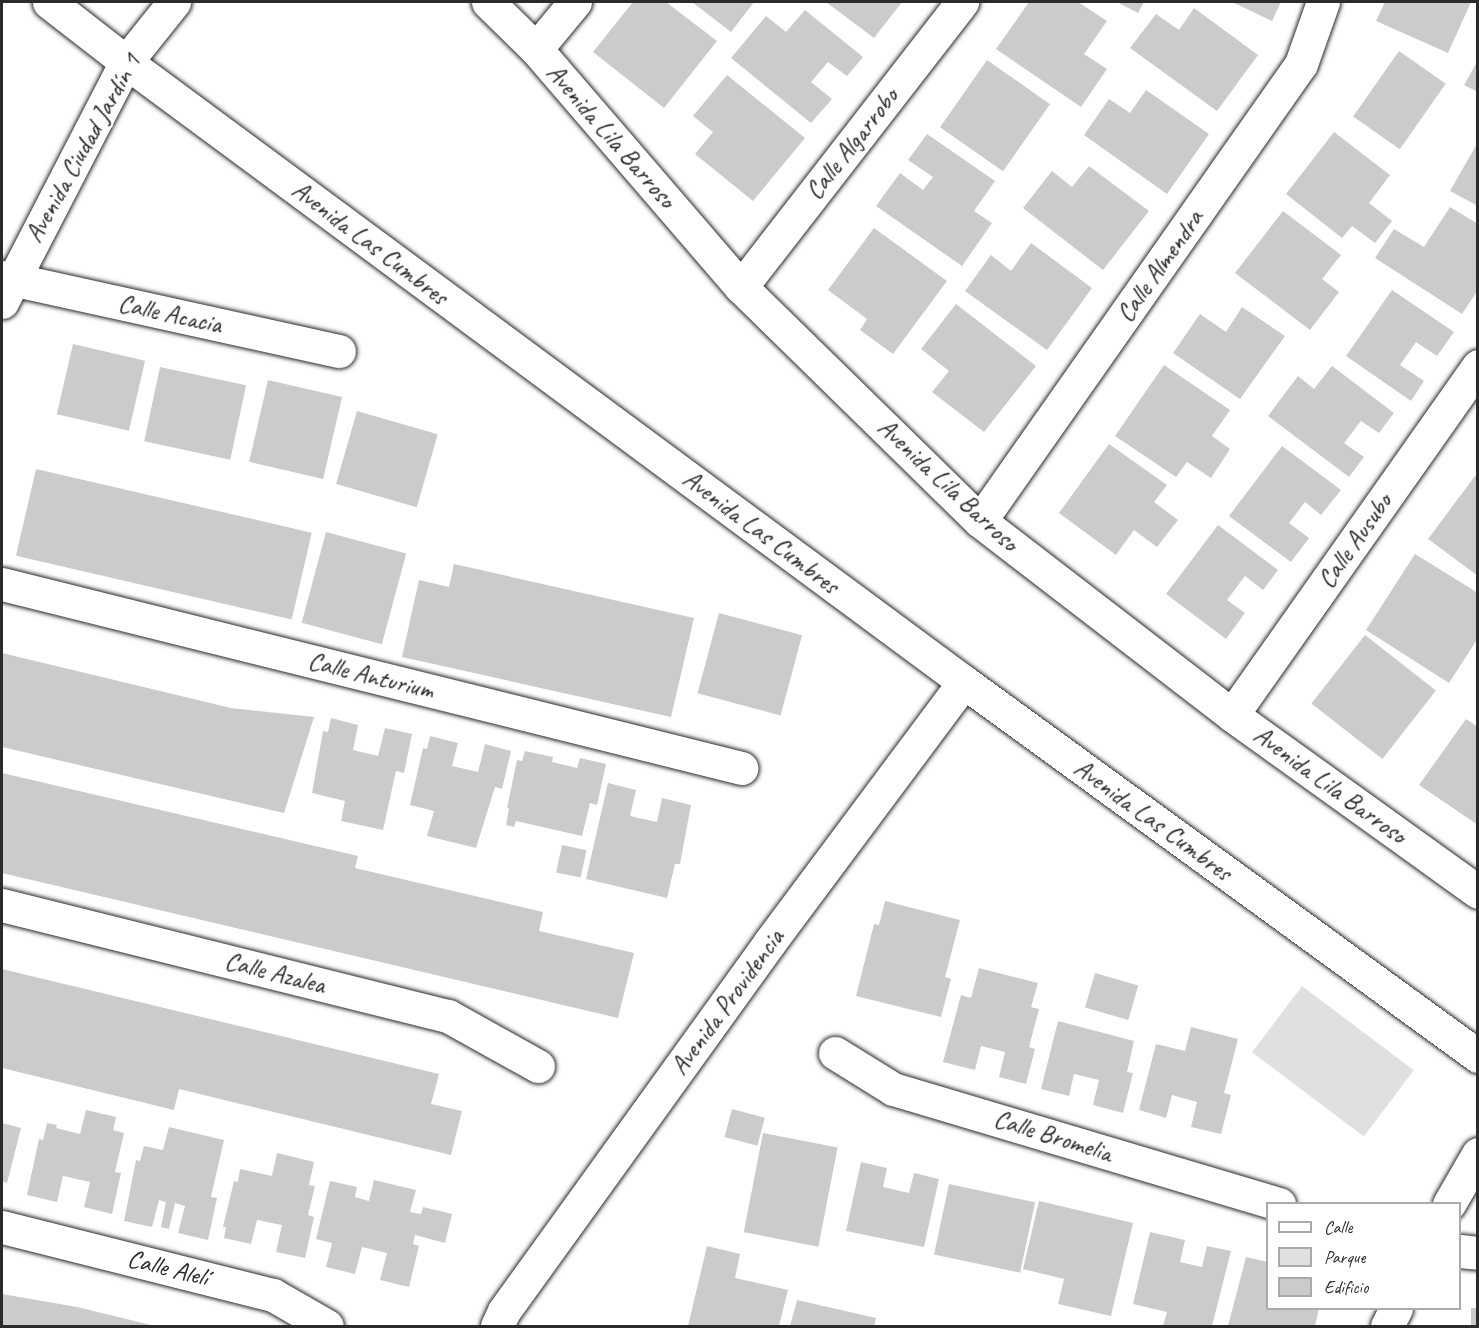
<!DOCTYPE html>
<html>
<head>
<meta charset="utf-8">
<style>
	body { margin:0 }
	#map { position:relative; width:1479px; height:1328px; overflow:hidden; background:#fff; font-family:Caveat,sans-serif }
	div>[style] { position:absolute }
	.green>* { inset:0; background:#e0e0e0; transform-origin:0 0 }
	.building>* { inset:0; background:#cbcbcb; transform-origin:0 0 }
	.roads { filter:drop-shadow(0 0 2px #2b2b2b) drop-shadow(0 0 2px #2b2b2b) }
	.minor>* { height:33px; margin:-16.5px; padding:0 16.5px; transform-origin:16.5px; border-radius:16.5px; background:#fff }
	span { translate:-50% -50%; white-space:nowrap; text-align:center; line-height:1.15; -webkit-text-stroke:4.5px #fff; paint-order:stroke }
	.street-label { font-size:26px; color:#2b2b2b }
	.frame { position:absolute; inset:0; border:3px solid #2b2b2b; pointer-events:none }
	.legend { position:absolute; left:1266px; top:1202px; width:195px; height:108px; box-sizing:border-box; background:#fff; border:2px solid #aaa; margin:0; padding:8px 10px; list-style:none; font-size:18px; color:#2b2b2b }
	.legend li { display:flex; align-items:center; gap:12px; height:30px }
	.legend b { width:30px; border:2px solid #aaa }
</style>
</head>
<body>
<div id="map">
	<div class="green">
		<i style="left:1302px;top:986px;width:140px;height:83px;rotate:37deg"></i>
	</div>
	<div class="building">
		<i style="clip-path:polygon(633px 2px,666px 2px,717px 41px,664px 108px,593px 52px)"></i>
		<i style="clip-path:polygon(692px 2px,754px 2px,731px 32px)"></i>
		<i style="clip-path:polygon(826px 2px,902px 2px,874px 38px)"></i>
		<i style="clip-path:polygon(1029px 2px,1078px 2px,1107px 21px,1084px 54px,1107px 69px,1081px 107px,996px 49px)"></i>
		<i style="clip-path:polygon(1117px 2px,1144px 2px,1138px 13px)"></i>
		<i style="clip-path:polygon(1232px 2px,1281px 2px,1272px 21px)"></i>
		<i style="clip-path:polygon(1385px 2px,1471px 2px,1448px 53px,1376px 21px)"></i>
		<i style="clip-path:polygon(1194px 8px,1258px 55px,1217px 111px,1130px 48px,1156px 14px,1179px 30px)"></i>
		<i style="clip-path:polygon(805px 10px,863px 57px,847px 76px,828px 62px,811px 82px,832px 99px,811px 123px,731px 58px,766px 16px,786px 32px)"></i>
		<i style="left:1399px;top:51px;width:57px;height:80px;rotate:35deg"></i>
		<i style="left:987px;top:60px;width:77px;height:82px;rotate:35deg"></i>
		<i style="clip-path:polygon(1478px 60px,1478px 92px,1464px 85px)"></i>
		<i style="clip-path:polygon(727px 75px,805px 138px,753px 201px,695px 154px,713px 132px,693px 116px)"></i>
		<i style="clip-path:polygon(1146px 90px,1209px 134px,1167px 194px,1084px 135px,1109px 99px,1130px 113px)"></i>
		<i style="clip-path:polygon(1334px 132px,1390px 175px,1369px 203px,1392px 221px,1375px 243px,1352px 226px,1342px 238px,1286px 194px)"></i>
		<i style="clip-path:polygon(927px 134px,995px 181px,974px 211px,992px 223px,962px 266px,876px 206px,900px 173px,923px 190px,933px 177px,908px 160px)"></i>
		<i style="clip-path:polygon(1478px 142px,1478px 206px,1450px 191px)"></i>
		<i style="clip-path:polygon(1089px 166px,1149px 211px,1103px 270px,1023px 208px,1052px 171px,1072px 187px)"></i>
		<i style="clip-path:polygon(1450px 207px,1478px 224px,1478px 290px,1462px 314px,1375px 258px,1394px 229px,1424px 247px)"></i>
		<i style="clip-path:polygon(1283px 211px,1341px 255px,1322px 279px,1339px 292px,1310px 330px,1235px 273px)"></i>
		<i style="clip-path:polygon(874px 228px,947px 281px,893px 354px,860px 330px,867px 319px,828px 290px)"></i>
		<i style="clip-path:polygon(1031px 243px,1092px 288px,1047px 350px,965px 291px,991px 255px,1011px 271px)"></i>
		<i style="clip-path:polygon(1392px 290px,1454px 332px,1437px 356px,1416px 342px,1400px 365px,1424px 381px,1411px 401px,1346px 356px)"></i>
		<i style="clip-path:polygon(956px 304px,1036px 366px,984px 432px,932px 392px,949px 371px,921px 349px)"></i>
		<i style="clip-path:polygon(1242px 307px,1285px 336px,1240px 399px,1173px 353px,1200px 314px,1226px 332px)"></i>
		<i style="left:73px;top:344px;width:74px;height:72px;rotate:13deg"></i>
		<i style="clip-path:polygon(1164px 365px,1230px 410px,1212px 436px,1230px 449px,1211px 478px,1187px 462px,1176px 477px,1115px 436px)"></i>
		<i style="clip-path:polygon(1332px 366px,1394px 413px,1379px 433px,1361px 421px,1344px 443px,1364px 457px,1349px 477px,1268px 416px,1298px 376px,1314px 389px)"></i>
		<i style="left:160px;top:367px;width:88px;height:76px;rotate:12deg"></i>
		<i style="left:268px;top:380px;width:76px;height:84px;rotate:13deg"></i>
		<i style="left:357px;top:411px;width:84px;height:76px;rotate:16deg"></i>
		<i style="clip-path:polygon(1109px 444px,1167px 485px,1154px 502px,1178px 520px,1157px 547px,1134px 530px,1116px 555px,1059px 513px)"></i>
		<i style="clip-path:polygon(1282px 446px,1341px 490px,1321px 515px,1305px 502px,1289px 523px,1309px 538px,1291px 562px,1229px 516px)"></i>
		<i style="left:36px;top:469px;width:283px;height:89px;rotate:13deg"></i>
		<i style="clip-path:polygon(1475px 476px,1478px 477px,1478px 576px,1428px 539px)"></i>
		<i style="clip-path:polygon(1218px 525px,1278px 570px,1263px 590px,1245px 576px,1227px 600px,1245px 613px,1226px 639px,1166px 594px)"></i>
		<i style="left:326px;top:532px;width:83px;height:94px;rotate:15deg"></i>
		<i style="clip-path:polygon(1415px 554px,1478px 593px,1478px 638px,1449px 683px,1366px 630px)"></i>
		<i style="clip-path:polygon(454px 564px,694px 618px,671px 717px,402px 657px,419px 580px,449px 587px)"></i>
		<i style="left:719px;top:613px;width:86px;height:83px;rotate:15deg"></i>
		<i style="left:1365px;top:635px;width:90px;height:87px;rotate:38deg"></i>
		<i style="clip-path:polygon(2px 653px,231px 708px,314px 717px,284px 813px,2px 747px)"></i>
		<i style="clip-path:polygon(331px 718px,358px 725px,353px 750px,378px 756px,385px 728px,412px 734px,404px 773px,396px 771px,383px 830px,341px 821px,345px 801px,312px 793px,323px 731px,328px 732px)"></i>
		<i style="clip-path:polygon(1466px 719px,1478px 727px,1478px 825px,1419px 785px)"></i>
		<i style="clip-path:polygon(430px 736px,458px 743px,452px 766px,478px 772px,485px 744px,511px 751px,502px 789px,495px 787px,476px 848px,427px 836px,434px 811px,410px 805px,423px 748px,427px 749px)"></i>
		<i style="clip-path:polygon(525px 751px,553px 757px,552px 762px,577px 768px,580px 758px,606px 764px,597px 805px,590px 803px,582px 836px,516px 821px,514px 827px,506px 825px,509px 808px,507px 808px,517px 760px,522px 761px)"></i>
		<i style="clip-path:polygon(2px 773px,358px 856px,355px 868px,543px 912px,539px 931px,634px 953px,618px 1018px,2px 873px)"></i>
		<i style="clip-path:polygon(608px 783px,636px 790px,630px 816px,657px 822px,662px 798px,691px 805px,680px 864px,675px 864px,667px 898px,586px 879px)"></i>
		<i style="left:562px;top:845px;width:25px;height:28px;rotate:12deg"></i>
		<i style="clip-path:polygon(885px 901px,960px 920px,945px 977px,951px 979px,941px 1017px,856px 996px,874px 924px,879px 925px)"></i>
		<i style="clip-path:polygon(979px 968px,1038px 983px,1031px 1007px,1039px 1009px,1029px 1047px,1035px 1049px,1026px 1084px,999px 1077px,1005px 1052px,981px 1046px,975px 1070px,943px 1062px,961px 995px,971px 998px)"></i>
		<i style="clip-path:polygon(2px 969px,439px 1074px,431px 1104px,462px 1111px,451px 1155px,179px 1089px,174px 1110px,2px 1068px)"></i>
		<i style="left:1095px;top:973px;width:45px;height:36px;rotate:16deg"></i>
		<i style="clip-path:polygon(1058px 1021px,1134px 1041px,1127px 1072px,1133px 1073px,1123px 1113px,1093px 1105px,1099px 1080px,1074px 1074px,1069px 1096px,1041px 1089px)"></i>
		<i style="clip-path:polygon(1191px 1027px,1238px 1039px,1224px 1093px,1231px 1095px,1221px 1134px,1191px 1127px,1197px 1102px,1172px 1095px,1166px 1118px,1139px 1110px,1156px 1044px,1185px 1051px)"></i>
		<i style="left:732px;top:1109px;width:34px;height:29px;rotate:15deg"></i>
		<i style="clip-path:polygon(86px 1110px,116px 1117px,113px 1130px,124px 1133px,115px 1172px,121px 1173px,112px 1214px,84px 1207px,90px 1182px,63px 1176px,57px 1202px,27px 1195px,39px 1139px,43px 1140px,47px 1123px,57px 1125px,56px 1128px,80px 1134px)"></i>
		<i style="clip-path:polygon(2px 1123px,21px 1128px,7px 1183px,2px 1181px)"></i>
		<i style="clip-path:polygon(169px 1127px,224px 1140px,211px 1197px,217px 1198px,208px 1240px,178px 1233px,185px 1206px,175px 1203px,169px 1229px,161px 1227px,166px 1202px,159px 1200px,152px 1227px,124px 1221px,136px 1160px,140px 1161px,144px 1146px,163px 1150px)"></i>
		<i style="left:763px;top:1133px;width:76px;height:101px;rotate:11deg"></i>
		<i style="clip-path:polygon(277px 1153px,314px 1162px,309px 1185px,315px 1186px,308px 1215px,314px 1217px,305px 1258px,276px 1252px,282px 1225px,257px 1220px,251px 1244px,224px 1238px,226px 1227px,223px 1227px,234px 1181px,238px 1182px,240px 1169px,272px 1176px)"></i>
		<i style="clip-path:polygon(861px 1162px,887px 1168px,883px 1187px,909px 1193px,914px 1173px,939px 1179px,924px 1247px,846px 1231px)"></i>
		<i style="clip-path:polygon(374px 1180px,416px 1190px,410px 1212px,421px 1214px,423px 1207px,452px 1214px,445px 1243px,415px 1235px,413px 1244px,419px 1246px,409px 1287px,380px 1280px,387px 1253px,362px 1247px,355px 1274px,326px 1267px,332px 1243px,316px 1239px,330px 1181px,357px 1187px,355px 1197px,369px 1201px)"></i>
		<i style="left:949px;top:1184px;width:88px;height:72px;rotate:12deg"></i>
		<i style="clip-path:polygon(1039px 1201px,1133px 1223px,1111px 1316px,1058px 1304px,1064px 1279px,1023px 1269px)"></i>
		<i style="clip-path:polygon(1150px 1232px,1185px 1240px,1180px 1262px,1202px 1267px,1207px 1246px,1231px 1251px,1212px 1326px,1163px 1326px,1167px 1312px,1133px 1304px)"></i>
		<i style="clip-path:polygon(707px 1246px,740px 1254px,735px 1278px,788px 1290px,779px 1326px,688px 1326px)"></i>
		<i style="clip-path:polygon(1246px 1257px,1268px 1262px,1268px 1308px,1319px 1308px,1315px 1326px,1228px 1326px)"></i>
		<i style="clip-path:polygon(2px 1294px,77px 1307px,155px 1326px,2px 1326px)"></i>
		<i style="clip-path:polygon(797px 1300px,876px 1318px,874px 1326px,790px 1326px)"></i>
		<i style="left:1471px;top:1308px;width:7px;height:18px"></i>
	</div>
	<div class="roads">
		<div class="minor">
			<i style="left:49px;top:2px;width:98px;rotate:37.9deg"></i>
			<i style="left:126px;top:62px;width:1042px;rotate:36.5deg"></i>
			<i style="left:964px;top:682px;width:636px;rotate:36.04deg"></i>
			<i style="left:488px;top:2px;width:67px;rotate:44.4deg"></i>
			<i style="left:536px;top:49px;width:314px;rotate:49.3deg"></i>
			<i style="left:741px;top:287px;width:334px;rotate:44.4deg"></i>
			<i style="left:980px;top:521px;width:318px;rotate:37.6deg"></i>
			<i style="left:1232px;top:715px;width:303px;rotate:35.7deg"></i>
			<i style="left:536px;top:49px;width:61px;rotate:-50.3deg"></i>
			<i style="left:2px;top:277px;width:345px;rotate:12.4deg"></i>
			<i style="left:741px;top:287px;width:361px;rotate:-52.2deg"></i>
			<i style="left:2px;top:302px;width:270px;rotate:-62.7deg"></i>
			<i style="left:126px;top:62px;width:77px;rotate:-51.3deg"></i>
			<i style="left:980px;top:521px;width:558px;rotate:-54.92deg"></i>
			<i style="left:1301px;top:64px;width:66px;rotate:-70.5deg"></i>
			<i style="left:2px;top:584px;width:762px;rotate:13.98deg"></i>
			<i style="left:1232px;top:715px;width:427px;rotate:-54.8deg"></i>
			<i style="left:2px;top:905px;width:460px;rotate:14deg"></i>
			<i style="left:448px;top:1016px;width:103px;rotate:29.1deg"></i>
			<i style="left:835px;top:1053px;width:68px;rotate:31.8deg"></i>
			<i style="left:893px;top:1089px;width:403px;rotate:16.6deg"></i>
			<i style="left:1449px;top:1204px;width:58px;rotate:-59.9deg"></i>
			<i style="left:2px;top:1227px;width:279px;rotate:14.1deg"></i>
			<i style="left:273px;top:1295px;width:62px;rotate:29.9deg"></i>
			<i style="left:1460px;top:1251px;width:18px;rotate:6deg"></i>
			<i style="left:497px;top:1326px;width:17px;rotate:-65deg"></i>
			<i style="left:504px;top:1311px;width:455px;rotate:-54.2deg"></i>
			<i style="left:770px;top:942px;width:324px;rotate:-53.3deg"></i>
			<i style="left:1387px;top:1326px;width:20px;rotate:-63deg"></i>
		</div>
	</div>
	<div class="street-label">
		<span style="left:611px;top:136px;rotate:49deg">Avenida Lila Barroso</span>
		<span style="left:852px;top:144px;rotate:-52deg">Calle Algarrobo</span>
		<span style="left:83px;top:148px;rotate:-61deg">Avenida Ciudad Jardín 1</span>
		<span style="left:370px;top:243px;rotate:37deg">Avenida Las Cumbres</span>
		<span style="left:1160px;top:266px;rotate:-55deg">Calle Almendra</span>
		<span style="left:170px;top:314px;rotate:12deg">Calle Acacia</span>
		<span style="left:948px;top:485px;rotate:43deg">Avenida Lila Barroso</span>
		<span style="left:761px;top:532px;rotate:37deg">Avenida Las Cumbres</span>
		<span style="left:1355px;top:541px;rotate:-55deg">Calle Ausubo</span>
		<span style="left:371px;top:676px;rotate:14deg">Calle Anturium</span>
		<span style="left:1330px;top:785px;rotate:36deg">Avenida Lila Barroso</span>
		<span style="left:1153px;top:820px;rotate:36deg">Avenida Las Cumbres</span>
		<span style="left:275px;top:973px;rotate:14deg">Calle Azalea</span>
		<span style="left:727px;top:1002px;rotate:-54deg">Avenida Providencia</span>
		<span style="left:1053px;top:1136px;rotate:17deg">Calle Bromelia</span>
		<span style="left:168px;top:1268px;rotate:14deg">Calle Alelí</span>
	</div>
	<div class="frame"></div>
	<ul class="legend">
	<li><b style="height:8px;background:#fff"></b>Calle</li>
	<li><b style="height:16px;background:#e0e0e0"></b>Parque</li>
	<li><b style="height:16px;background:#cbcbcb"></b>Edificio</li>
	</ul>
</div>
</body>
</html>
